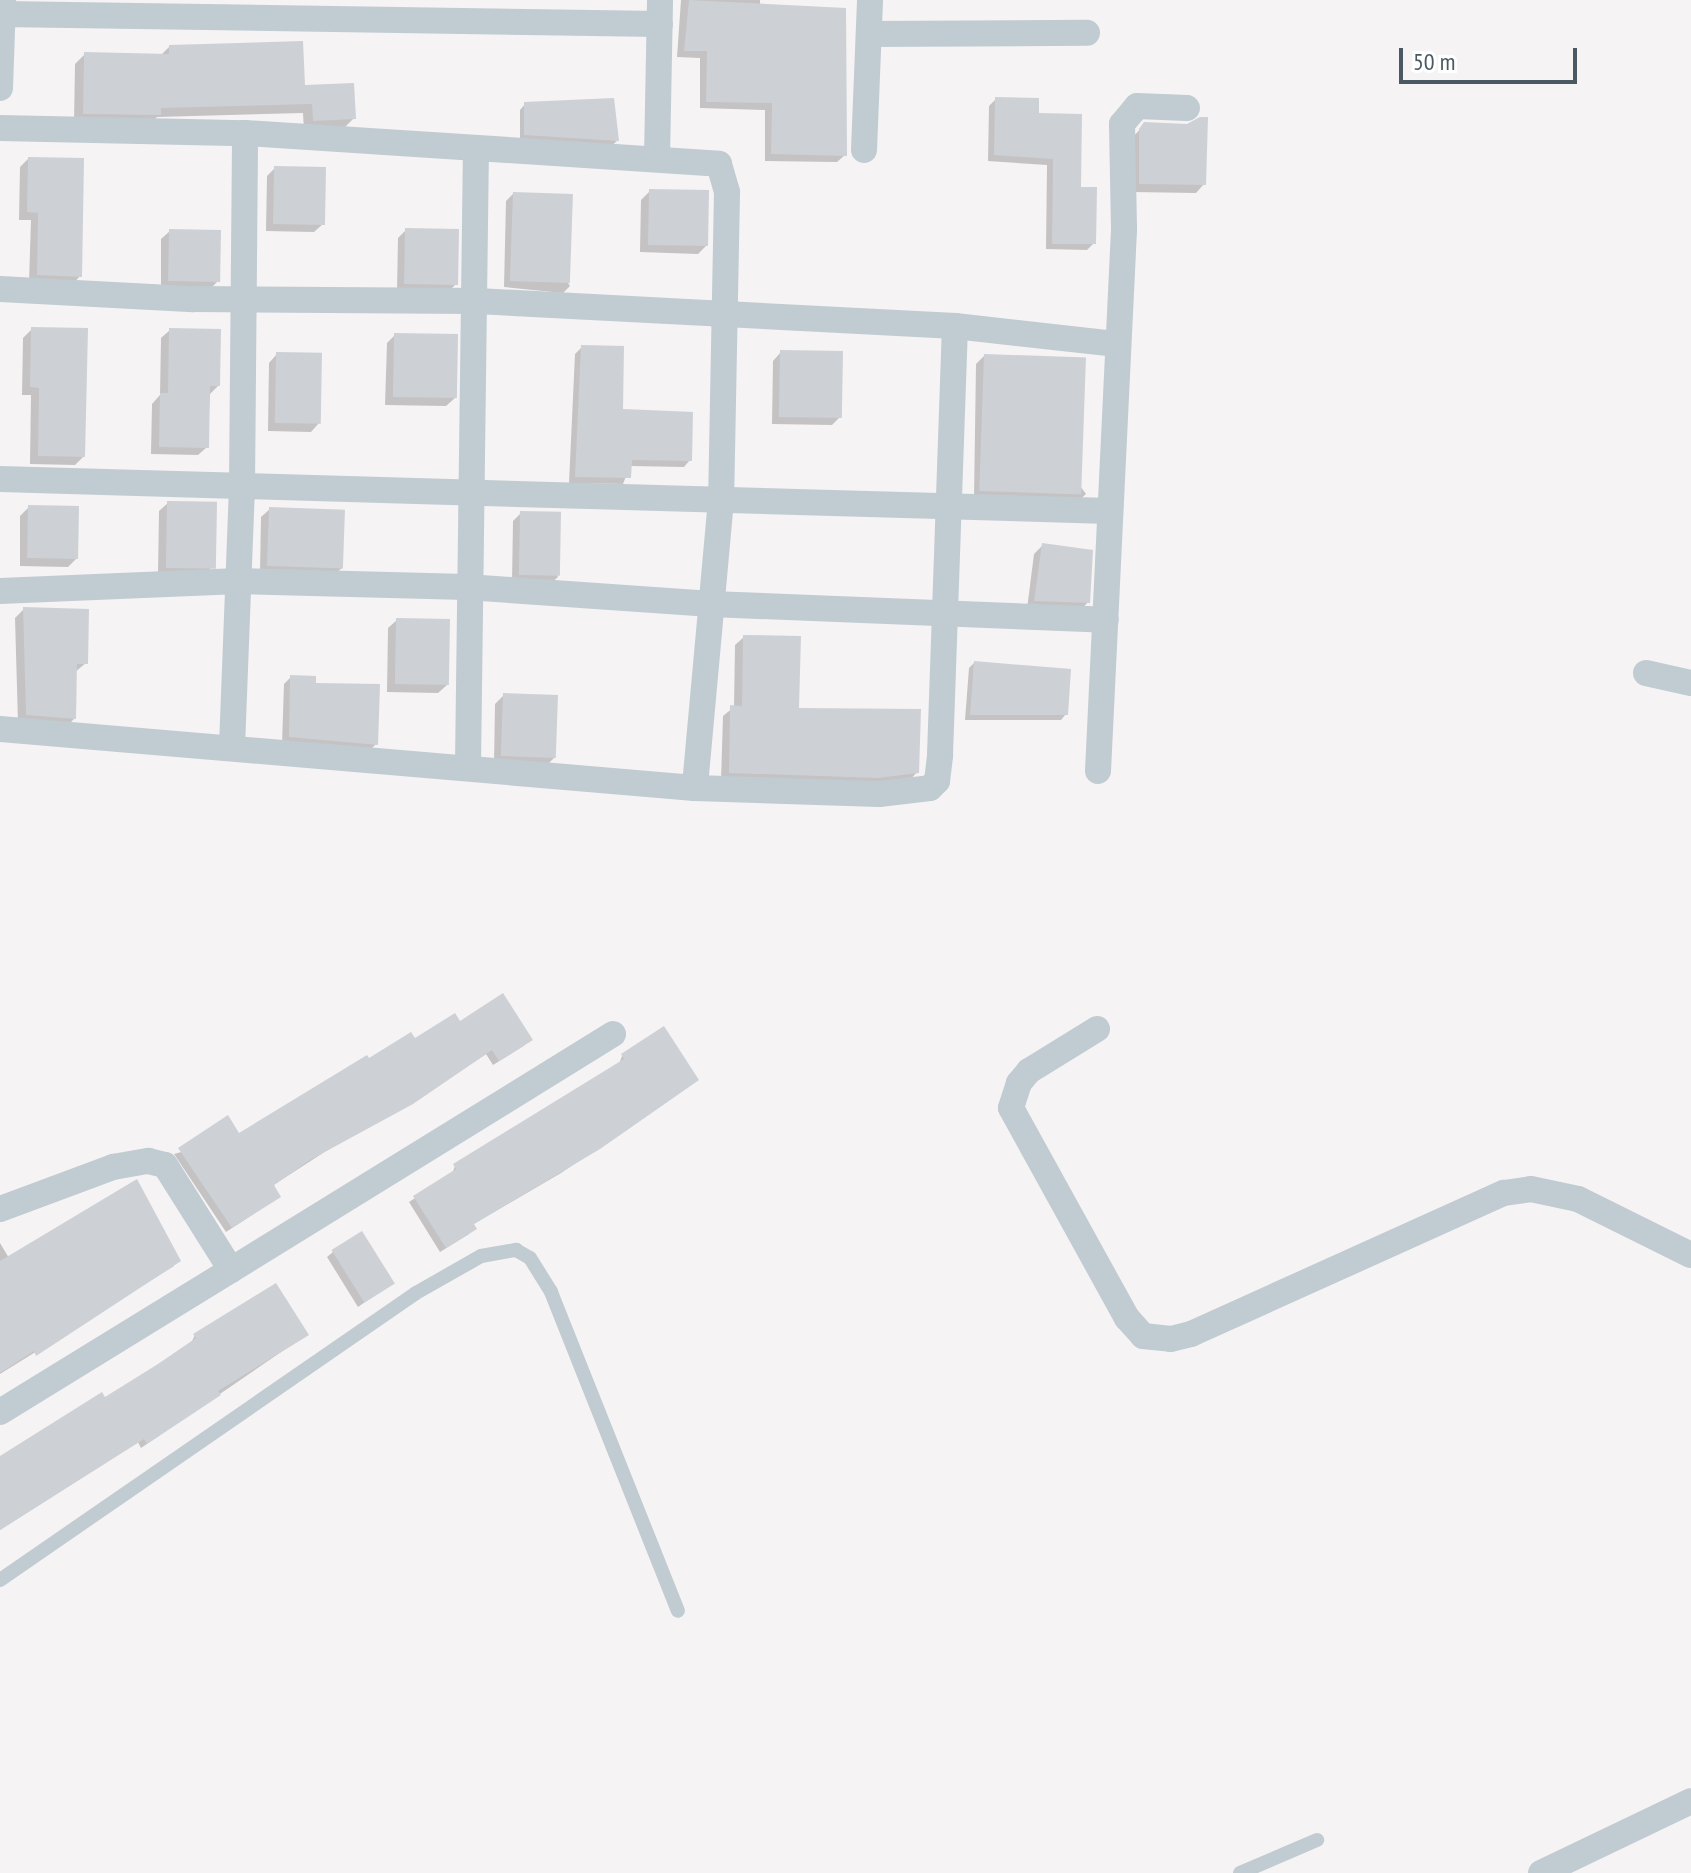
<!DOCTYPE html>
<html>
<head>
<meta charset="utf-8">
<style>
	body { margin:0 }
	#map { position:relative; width:1691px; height:1873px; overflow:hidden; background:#f5f3f3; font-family:"PT Sans Narrow",sans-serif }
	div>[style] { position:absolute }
	.shadow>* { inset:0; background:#0003 }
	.building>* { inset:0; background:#cdd0d5; transform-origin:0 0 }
	.lane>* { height:14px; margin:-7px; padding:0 7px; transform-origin:7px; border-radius:7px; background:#c0cbd2 }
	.street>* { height:26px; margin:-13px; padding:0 13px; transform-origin:13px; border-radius:13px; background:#c0cbd2 }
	span { translate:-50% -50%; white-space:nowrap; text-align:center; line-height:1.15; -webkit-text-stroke:6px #fff; paint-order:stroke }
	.scale { position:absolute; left:1399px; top:48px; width:178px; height:36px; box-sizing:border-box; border:4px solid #4a5861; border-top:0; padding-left:10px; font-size:24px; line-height:28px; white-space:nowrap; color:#4a5861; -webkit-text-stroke:6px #fff; paint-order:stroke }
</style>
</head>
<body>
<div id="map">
	<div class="shadow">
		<i style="clip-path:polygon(681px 0,760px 0,760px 9px,845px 155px,837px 162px,765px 161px,765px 110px,700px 108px,700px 58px,677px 57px)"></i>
		<i style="clip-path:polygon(169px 47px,303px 87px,354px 118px,344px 128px,304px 130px,303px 113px,157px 117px,149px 124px,74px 123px,75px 64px,85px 54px,160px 56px)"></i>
		<i style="clip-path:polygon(996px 99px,1037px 115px,1079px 189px,1094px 243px,1087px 250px,1046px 249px,1047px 165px,988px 161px,989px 106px)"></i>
		<i style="clip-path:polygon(525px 104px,617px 141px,611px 146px,520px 140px,520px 110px)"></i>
		<i style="clip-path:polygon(1145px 124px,1204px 184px,1196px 193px,1132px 192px,1131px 139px)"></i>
		<i style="clip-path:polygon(28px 159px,80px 276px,72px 285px,29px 283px,31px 220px,19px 220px,20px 167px)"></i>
		<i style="clip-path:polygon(275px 168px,323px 224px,314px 232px,266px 231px,267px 176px)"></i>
		<i style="clip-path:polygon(650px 191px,707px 245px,698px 254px,640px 252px,641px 200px)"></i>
		<i style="clip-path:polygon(513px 194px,570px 286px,563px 293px,504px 287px,506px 201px)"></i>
		<i style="clip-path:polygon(406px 230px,456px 284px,448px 292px,397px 292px,398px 238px)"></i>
		<i style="clip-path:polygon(170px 231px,218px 281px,210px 289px,161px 288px,161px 239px)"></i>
		<i style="clip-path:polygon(32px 329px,84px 456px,75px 465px,30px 464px,31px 395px,22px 395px,23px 338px)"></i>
		<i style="clip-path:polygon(170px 330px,218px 386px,210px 394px,207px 447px,198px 455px,151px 454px,152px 404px,160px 395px,161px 338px)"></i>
		<i style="clip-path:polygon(395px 335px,455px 398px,446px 406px,385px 405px,387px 343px)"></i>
		<i style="clip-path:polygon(582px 347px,621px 411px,690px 460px,684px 467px,630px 466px,623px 484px,569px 483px,575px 354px)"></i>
		<i style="clip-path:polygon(781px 352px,840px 417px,832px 425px,772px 424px,773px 361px)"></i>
		<i style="clip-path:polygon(277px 354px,319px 423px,311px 432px,268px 431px,269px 363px)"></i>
		<i style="clip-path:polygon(984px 356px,1086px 494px,1077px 502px,974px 499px,976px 364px)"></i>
		<i style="clip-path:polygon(168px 503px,214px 565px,205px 574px,158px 576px,159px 511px)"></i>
		<i style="clip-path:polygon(29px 507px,77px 558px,68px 567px,20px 566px,20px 516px)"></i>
		<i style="clip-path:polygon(270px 509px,343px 567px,334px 575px,260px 573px,261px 517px)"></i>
		<i style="clip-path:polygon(521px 513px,558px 577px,549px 585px,512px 582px,513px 521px)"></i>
		<i style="clip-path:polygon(1042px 546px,1088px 602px,1080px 611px,1027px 609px,1034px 554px)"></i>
		<i style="clip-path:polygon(24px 609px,86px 663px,75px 672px,74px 719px,66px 727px,18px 723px,15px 618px)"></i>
		<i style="clip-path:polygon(397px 620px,447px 685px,438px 693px,387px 692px,388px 628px)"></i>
		<i style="clip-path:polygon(744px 637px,797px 710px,917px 772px,909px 781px,869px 786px,721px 781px,723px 716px,734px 707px,735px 645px)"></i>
		<i style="clip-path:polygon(974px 663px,1066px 714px,1061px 720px,965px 720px,969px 668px)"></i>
		<i style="clip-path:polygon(291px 677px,314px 685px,376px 744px,369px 751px,282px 744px,284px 684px)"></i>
		<i style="clip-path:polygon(504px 695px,555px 757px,547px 765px,494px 763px,495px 704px)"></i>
		<i style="clip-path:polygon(459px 1024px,525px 1045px,493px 1065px,486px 1054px,405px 1108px,360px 1129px,272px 1186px,273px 1201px,226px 1232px,174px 1154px,239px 1136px,368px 1061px)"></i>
		<i style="clip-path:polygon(622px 1056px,691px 1085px,561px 1173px,472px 1225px,469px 1234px,440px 1252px,409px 1202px,452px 1174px,455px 1166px,619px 1064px)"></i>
		<i style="clip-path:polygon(0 1243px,9px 1258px,174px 1266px,0 1374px)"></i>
		<i style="clip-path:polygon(333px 1252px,392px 1283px,358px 1307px,327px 1257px)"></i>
		<i style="clip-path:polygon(195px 1335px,306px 1335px,141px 1448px,138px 1442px,0 1530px,0 1459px,105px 1399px,191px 1343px)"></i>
	</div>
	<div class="building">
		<i style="clip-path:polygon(689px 0,846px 8px,847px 156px,771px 154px,772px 103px,706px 102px,707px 51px,684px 51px)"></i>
		<i style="clip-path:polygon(303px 41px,305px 85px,354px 83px,356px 119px,313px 121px,312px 104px,161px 108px,161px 115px,83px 114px,84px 52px,169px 54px,169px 45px)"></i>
		<i style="clip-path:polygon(995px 97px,1039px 98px,1039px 113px,1082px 114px,1081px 187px,1097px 187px,1096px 244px,1052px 244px,1053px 159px,994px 155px)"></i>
		<i style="clip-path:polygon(614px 98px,619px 141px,524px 135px,524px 102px)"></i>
		<i style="clip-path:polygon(1200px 117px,1208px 117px,1206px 185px,1139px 184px,1139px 129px,1144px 122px,1187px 124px)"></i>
		<i style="clip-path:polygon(28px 157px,84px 158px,82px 277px,37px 275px,38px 213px,27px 212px)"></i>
		<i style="left:274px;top:166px;width:52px;height:58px;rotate:1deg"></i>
		<i style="left:649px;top:189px;width:60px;height:56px;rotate:1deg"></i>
		<i style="left:513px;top:192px;width:60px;height:89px;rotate:2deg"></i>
		<i style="left:405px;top:228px;width:54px;height:56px;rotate:1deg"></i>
		<i style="left:169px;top:229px;width:52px;height:52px;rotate:1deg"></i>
		<i style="clip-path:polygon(31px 327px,88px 328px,85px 457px,38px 456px,39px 388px,30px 387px)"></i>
		<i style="clip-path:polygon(169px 328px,221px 329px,220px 386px,210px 386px,209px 448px,159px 447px,160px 393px,168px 393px)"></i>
		<i style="left:394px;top:333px;width:64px;height:64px;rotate:1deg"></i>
		<i style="clip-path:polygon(581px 345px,624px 346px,623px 409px,693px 412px,692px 461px,632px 460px,631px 478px,575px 477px)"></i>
		<i style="left:780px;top:350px;width:63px;height:67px;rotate:1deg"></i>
		<i style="left:276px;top:352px;width:46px;height:71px;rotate:1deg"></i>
		<i style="left:984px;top:354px;width:102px;height:137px;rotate:2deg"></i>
		<i style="left:167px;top:501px;width:50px;height:67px;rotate:1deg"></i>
		<i style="left:28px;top:505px;width:51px;height:53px;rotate:1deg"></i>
		<i style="left:269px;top:507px;width:76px;height:59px;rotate:2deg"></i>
		<i style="left:520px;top:511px;width:41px;height:64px;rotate:1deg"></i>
		<i style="clip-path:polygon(1042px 543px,1093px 550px,1090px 603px,1034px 601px)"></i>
		<i style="clip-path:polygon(23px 607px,89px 609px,88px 664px,77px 664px,76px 719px,26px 715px)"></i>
		<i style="left:396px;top:618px;width:54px;height:66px;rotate:1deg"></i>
		<i style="clip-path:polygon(743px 635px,801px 636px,799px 708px,921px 709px,919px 773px,878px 778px,729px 773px,730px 705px,742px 706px)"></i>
		<i style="clip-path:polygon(974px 661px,1071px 669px,1068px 715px,970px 715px)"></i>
		<i style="clip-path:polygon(290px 675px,316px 676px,316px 683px,380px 684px,378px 745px,289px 737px)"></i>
		<i style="left:503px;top:693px;width:55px;height:63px;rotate:2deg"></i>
		<i style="clip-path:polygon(503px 993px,533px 1040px,499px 1061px,492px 1050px,413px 1104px,310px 1160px,274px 1185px,281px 1197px,232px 1228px,178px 1148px,228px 1115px,239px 1133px,367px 1055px,369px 1058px,411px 1032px,415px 1038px,455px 1013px,460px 1021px)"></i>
		<i style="clip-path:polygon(664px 1026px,699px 1080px,600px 1149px,474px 1224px,477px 1229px,446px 1248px,413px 1196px,456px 1169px,453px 1164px,624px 1059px,621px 1054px)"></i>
		<i style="clip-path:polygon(137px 1179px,181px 1261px,36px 1356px,34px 1351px,0 1373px,0 1261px)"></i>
		<i style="left:362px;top:1231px;width:62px;height:36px;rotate:58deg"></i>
		<i style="clip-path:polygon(276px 1283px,309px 1335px,218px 1391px,221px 1395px,147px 1444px,144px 1439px,0 1530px,0 1456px,102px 1392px,105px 1397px,158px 1364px,196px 1338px,193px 1334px)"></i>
	</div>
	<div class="lane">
		<i style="left:0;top:1580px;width:505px;rotate:-34.6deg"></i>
		<i style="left:416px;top:1293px;width:75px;rotate:-29.6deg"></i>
		<i style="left:481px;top:1256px;width:36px;rotate:-10deg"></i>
		<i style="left:516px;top:1250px;width:16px;rotate:30deg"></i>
		<i style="left:530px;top:1258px;width:40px;rotate:58deg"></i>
		<i style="left:551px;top:1292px;width:343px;rotate:68.3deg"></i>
		<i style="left:1240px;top:1873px;width:84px;rotate:-23.2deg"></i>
	</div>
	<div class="street">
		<i style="left:2px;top:14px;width:658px;rotate:0.87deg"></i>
		<i style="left:869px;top:34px;width:218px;rotate:-0.3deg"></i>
		<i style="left:0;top:88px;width:88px;rotate:-88deg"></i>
		<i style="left:0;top:128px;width:245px;rotate:1.2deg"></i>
		<i style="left:245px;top:133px;width:475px;rotate:3.7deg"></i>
		<i style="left:719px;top:164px;width:29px;rotate:74deg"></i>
		<i style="left:727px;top:192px;width:308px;rotate:91.1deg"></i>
		<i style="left:721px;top:500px;width:289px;rotate:95.2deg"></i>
		<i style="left:864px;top:150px;width:150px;rotate:-87.7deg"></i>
		<i style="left:657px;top:158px;width:158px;rotate:-88.9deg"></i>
		<i style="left:0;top:289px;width:194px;rotate:3deg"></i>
		<i style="left:194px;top:299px;width:283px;rotate:0.4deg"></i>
		<i style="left:477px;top:301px;width:479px;rotate:3deg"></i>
		<i style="left:955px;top:326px;width:161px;rotate:6.4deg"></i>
		<i style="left:0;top:479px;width:1110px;rotate:1.65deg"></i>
		<i style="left:0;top:591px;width:239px;rotate:-2.4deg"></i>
		<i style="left:239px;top:581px;width:228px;rotate:1.5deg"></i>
		<i style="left:467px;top:587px;width:245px;rotate:4deg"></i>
		<i style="left:711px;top:604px;width:395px;rotate:2.3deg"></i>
		<i style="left:1646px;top:673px;width:46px;rotate:12.5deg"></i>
		<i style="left:0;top:729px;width:697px;rotate:4.85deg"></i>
		<i style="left:695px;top:788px;width:184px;rotate:1.9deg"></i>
		<i style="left:879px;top:794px;width:51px;rotate:-6.7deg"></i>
		<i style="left:930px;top:788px;width:10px;rotate:-45deg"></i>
		<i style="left:937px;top:781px;width:26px;rotate:-83deg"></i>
		<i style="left:940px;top:755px;width:429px;rotate:-88deg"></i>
		<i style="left:232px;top:747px;width:261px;rotate:-87.8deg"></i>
		<i style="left:242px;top:486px;width:353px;rotate:-89.5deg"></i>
		<i style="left:468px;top:765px;width:617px;rotate:-89.26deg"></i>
		<i style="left:1098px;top:771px;width:543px;rotate:-87.25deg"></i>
		<i style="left:1124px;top:229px;width:105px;rotate:-91.1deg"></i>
		<i style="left:1122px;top:124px;width:23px;rotate:-50deg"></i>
		<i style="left:1137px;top:106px;width:50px;rotate:2.3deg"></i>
		<i style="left:1097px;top:1029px;width:80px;rotate:148.3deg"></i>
		<i style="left:1029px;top:1071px;width:16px;rotate:130deg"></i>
		<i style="left:1019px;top:1083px;width:26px;rotate:108deg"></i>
		<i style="left:1011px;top:1108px;width:240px;rotate:61.1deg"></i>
		<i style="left:1127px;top:1318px;width:24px;rotate:48deg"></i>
		<i style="left:1143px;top:1336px;width:28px;rotate:6deg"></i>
		<i style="left:1171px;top:1339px;width:21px;rotate:-14deg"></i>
		<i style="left:1191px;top:1334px;width:343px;rotate:-24.3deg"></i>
		<i style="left:1504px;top:1193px;width:27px;rotate:-8deg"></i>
		<i style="left:1531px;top:1189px;width:48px;rotate:12deg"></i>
		<i style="left:1578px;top:1199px;width:126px;rotate:26.4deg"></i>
		<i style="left:0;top:1209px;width:121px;rotate:-20.4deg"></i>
		<i style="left:113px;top:1167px;width:36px;rotate:-10deg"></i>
		<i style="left:148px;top:1161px;width:17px;rotate:13deg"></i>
		<i style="left:165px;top:1165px;width:124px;rotate:57.8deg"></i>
		<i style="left:231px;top:1270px;width:271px;rotate:148.4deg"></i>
		<i style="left:231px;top:1270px;width:449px;rotate:-31.7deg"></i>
		<i style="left:1541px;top:1873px;width:166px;rotate:-25.6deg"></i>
	</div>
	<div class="scale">50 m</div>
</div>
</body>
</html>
